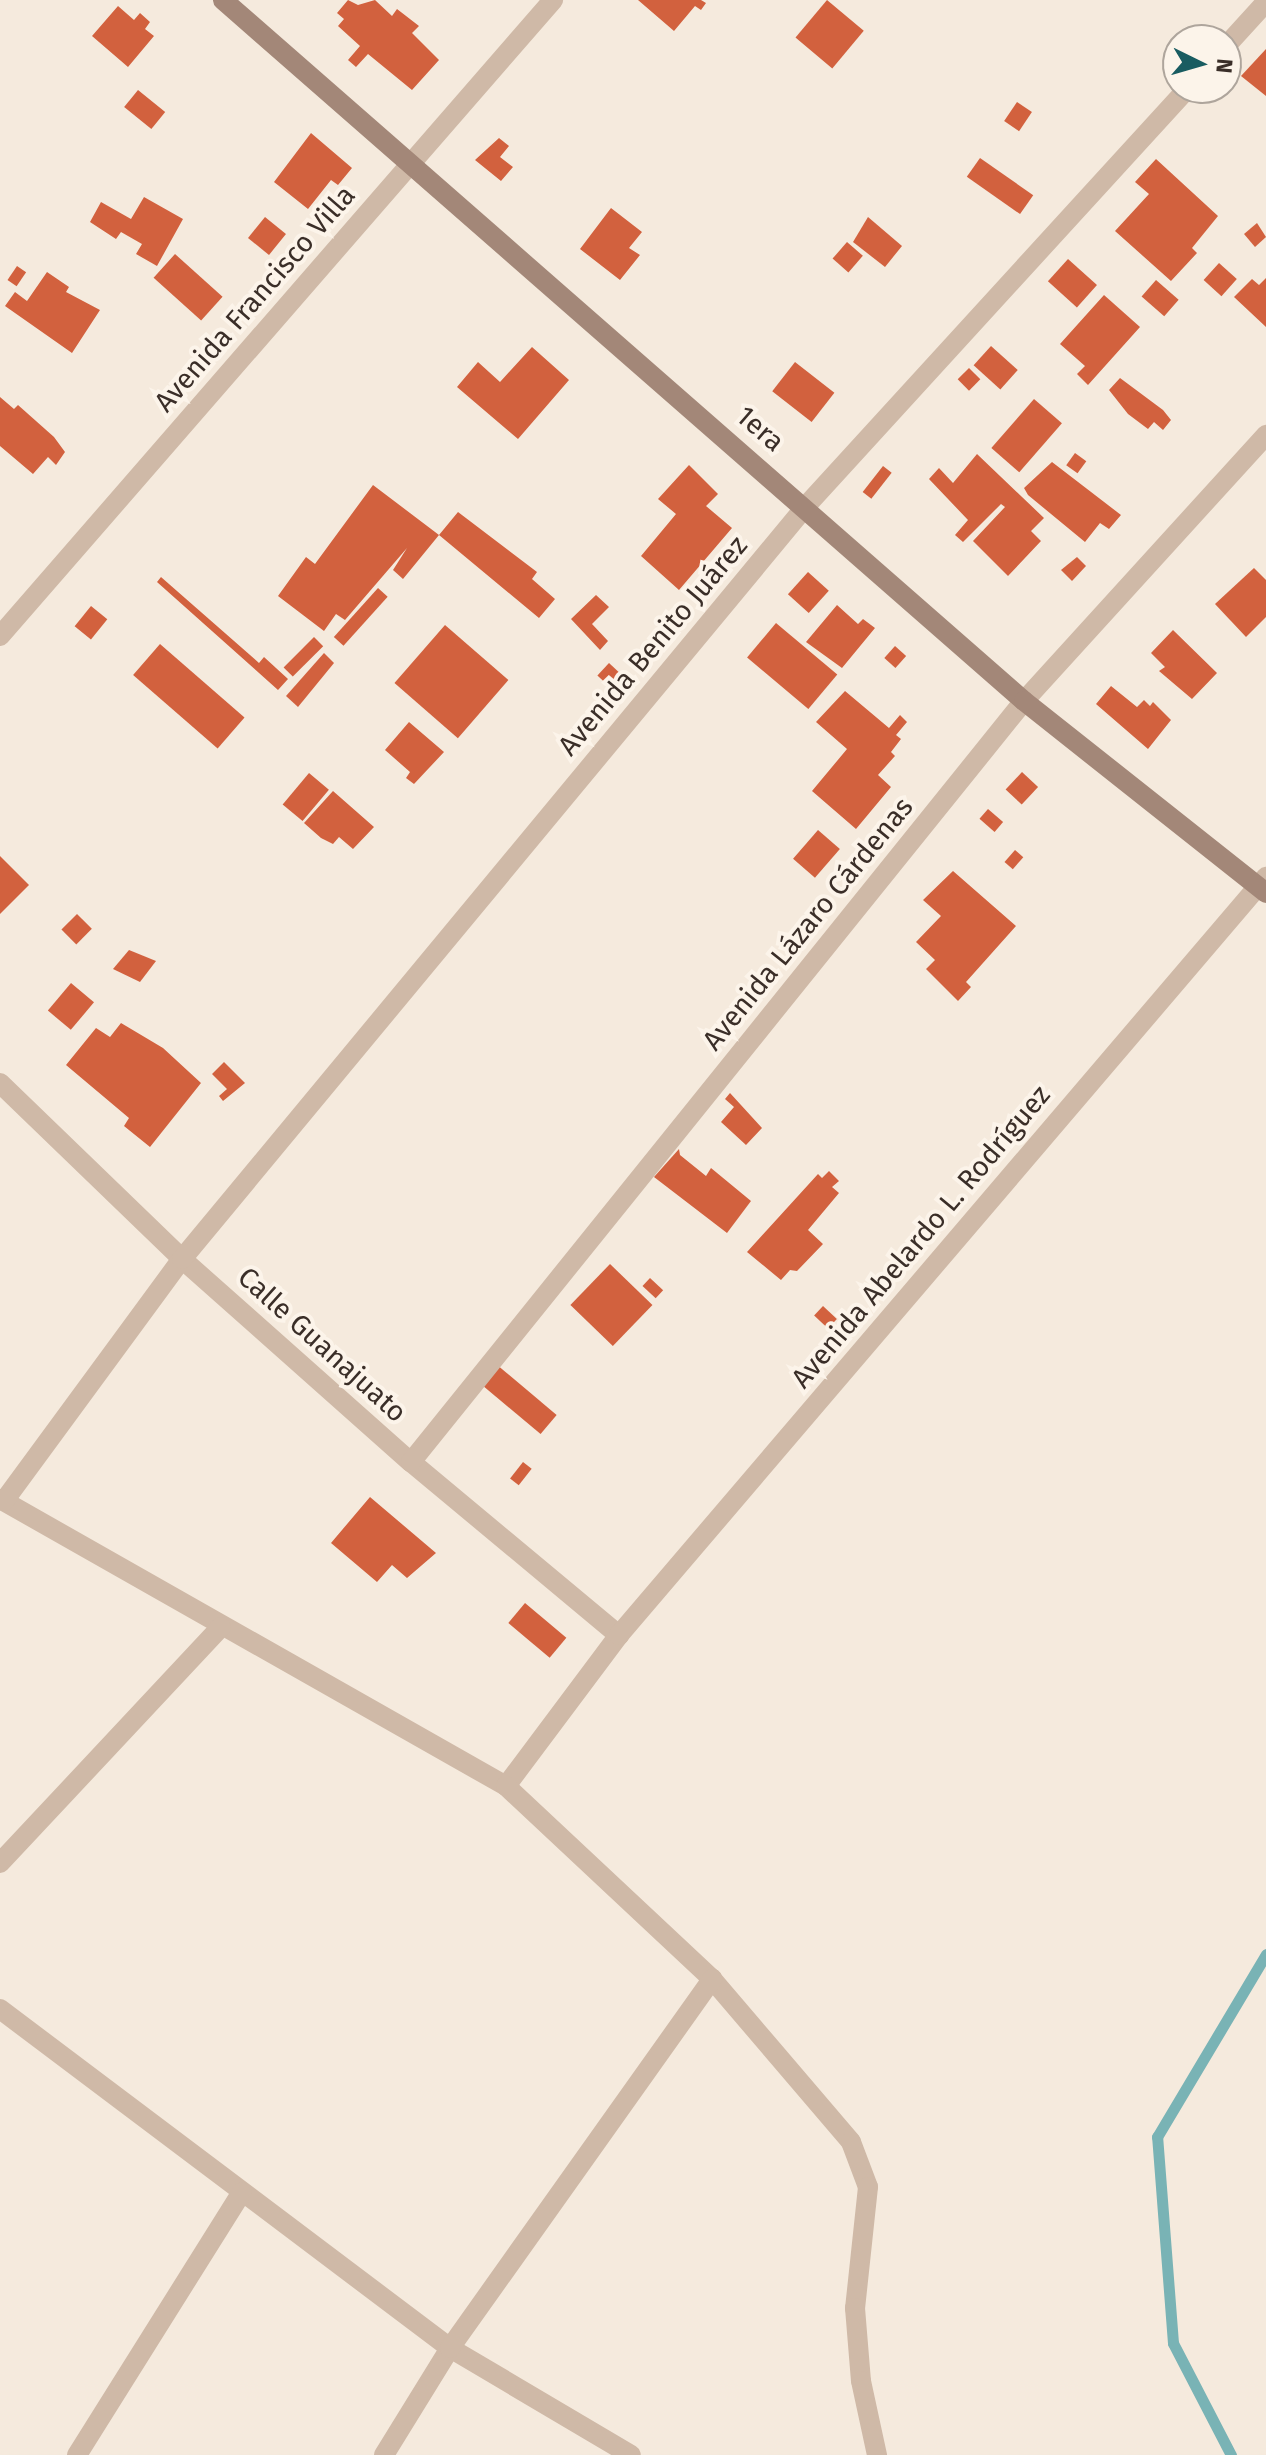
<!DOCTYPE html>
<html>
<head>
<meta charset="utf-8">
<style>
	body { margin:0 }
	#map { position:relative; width:1266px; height:2455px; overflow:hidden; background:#f5eadd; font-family:"Fira Sans",sans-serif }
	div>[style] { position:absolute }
	.stream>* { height:11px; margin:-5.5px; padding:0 5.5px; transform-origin:5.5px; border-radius:5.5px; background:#79b3b5 }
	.building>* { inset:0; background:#d2613e; transform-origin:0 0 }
	.street>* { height:20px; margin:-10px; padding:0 10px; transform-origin:10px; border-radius:10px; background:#cfb9a7 }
	.secondary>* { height:20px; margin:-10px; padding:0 10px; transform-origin:10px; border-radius:10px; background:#a38778 }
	span { translate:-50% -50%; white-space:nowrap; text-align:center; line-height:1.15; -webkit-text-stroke:8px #fcf4ea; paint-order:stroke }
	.street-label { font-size:28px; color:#3a2e28 }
	.north { position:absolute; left:1162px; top:24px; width:80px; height:80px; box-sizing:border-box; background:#fcf4ea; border:2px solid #aea59c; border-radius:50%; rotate:95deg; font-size:22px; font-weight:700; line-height:32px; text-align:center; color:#3a2e28 }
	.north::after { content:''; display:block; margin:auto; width:28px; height:36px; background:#195c61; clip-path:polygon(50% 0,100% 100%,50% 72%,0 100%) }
</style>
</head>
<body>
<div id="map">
	<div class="stream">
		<i style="left:1231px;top:2455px;width:126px;rotate:-117.4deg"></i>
		<i style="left:1173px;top:2343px;width:207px;rotate:-94.4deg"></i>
		<i style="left:1157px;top:2137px;width:213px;rotate:-59.2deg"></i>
	</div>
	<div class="building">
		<i style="clip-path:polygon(348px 0,358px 5px,375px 0,392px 16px,397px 9px,419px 26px,412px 33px,439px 60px,412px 90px,368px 54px,356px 67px,348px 60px,360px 46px,338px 26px,344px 19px,337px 13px)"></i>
		<i style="clip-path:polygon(638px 0,701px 0,706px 3px,701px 10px,695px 6px,674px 31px)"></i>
		<i style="left:827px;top:0;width:48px;height:49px;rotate:40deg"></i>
		<i style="clip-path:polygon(118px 6px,134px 20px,140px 13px,150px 22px,145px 29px,154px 36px,128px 67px,92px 36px)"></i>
		<i style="clip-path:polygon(1266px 49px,1266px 96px,1241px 76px)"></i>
		<i style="left:138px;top:90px;width:35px;height:22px;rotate:39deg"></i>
		<i style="left:1017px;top:102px;width:18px;height:23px;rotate:34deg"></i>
		<i style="clip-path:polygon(311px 133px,352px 168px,338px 185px,331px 180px,308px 209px,274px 182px)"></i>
		<i style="clip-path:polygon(499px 138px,509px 146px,500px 157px,513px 167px,501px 181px,475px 160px)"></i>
		<i style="left:980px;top:158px;width:65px;height:23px;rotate:35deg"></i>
		<i style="clip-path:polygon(1156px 159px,1218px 216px,1192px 248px,1197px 253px,1171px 281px,1115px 231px,1149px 194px,1135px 182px)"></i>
		<i style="clip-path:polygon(144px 197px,183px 219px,157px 266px,136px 254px,142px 244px,121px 232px,116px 239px,90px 222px,101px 202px,131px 219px)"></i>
		<i style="clip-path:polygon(611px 208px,642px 232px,629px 248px,640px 255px,620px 280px,580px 249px)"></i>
		<i style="left:265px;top:217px;width:27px;height:27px;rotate:39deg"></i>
		<i style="clip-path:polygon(868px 217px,902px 246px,885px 267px,853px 242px)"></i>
		<i style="clip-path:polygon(1257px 223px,1266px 237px,1255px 247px,1244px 234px)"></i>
		<i style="left:847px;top:242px;width:21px;height:22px;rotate:41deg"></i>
		<i style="left:175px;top:254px;width:64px;height:32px;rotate:42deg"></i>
		<i style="left:1068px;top:259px;width:39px;height:30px;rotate:42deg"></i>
		<i style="left:1219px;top:263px;width:24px;height:23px;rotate:42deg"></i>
		<i style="left:17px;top:266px;width:11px;height:17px;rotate:34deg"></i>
		<i style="clip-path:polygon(47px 272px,69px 287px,66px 292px,100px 310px,72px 353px,5px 306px,15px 292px,27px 301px)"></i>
		<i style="clip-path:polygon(1266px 278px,1266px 327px,1234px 297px,1252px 279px,1259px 285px)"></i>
		<i style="left:1156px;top:280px;width:30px;height:22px;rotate:41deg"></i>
		<i style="clip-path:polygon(1104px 295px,1140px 327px,1088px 385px,1077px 374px,1085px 366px,1060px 344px)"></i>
		<i style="left:991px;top:346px;width:36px;height:26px;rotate:42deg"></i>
		<i style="clip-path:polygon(532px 347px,569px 380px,518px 439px,457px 387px,478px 362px,500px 382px)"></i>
		<i style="left:795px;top:362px;width:50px;height:37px;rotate:38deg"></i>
		<i style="left:969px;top:368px;width:16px;height:16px;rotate:45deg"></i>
		<i style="clip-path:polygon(1120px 378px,1163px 410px,1171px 420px,1163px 430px,1154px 422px,1148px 429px,1128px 414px,1109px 390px)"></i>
		<i style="clip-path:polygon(0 397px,14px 409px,18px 405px,54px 437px,65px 452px,56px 465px,48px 457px,33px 474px,0 446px)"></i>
		<i style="left:1034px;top:399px;width:37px;height:65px;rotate:41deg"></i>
		<i style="left:1075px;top:453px;width:14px;height:15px;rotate:36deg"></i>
		<i style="clip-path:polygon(977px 454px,1044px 518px,1031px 531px,1041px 541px,1008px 576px,973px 541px,1005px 507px,1001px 504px,963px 542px,955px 535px,968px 520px,929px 479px,939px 468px,953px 483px)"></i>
		<i style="clip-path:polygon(1052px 462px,1121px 515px,1109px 529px,1100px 523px,1085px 542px,1028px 495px,1024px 488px)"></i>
		<i style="clip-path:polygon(689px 465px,718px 494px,706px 506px,732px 528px,679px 590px,641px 556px,676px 514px,658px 499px)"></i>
		<i style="left:883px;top:466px;width:11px;height:33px;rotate:38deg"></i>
		<i style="clip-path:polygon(373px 485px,439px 535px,458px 512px,537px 572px,532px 579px,555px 599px,539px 618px,439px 535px,403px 579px,393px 570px,407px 548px,345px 620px,336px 614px,324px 631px,278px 596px,306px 557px,315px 564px)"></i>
		<i style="clip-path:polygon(1077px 557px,1086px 566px,1072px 581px,1061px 570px)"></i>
		<i style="clip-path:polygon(1254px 568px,1266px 580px,1266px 617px,1246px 637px,1215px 604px)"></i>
		<i style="left:808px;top:572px;width:28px;height:30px;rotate:42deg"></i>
		<i style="clip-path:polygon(161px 577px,259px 663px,264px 657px,288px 679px,278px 690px,157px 582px)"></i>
		<i style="left:378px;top:588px;width:13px;height:66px;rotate:42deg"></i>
		<i style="clip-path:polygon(596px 595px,609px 607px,592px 624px,608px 641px,600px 650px,571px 619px)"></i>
		<i style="clip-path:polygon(837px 605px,858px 624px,863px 619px,875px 628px,842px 668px,806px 642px)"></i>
		<i style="left:91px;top:606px;width:21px;height:26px;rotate:39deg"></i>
		<i style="left:776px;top:623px;width:80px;height:45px;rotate:40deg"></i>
		<i style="left:445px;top:625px;width:84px;height:77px;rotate:41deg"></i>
		<i style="clip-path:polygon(1173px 630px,1217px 673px,1192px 699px,1159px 671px,1165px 667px,1151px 653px)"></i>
		<i style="left:314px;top:637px;width:13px;height:43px;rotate:45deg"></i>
		<i style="left:160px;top:644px;width:112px;height:41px;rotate:41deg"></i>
		<i style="left:895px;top:646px;width:15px;height:16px;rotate:42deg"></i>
		<i style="clip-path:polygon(324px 653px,334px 663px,298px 707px,286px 696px)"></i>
		<i style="left:609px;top:663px;width:18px;height:17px;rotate:43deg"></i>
		<i style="clip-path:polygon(1111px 686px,1137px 707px,1144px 700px,1150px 706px,1153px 702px,1171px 720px,1148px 749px,1096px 704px)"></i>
		<i style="clip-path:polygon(845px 691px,889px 728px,900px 715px,907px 722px,896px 735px,901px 739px,891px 752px,895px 756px,878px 775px,891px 787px,856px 829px,812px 791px,847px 749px,816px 722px)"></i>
		<i style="clip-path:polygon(409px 722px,444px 752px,414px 784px,406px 778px,410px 772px,385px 750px)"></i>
		<i style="left:1022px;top:772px;width:22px;height:24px;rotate:43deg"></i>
		<i style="left:309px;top:773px;width:26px;height:41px;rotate:40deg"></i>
		<i style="clip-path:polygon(333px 791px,374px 827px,353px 849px,339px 837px,333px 844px,321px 838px,304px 823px)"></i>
		<i style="left:988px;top:809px;width:20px;height:13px;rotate:41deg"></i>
		<i style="left:818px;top:830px;width:29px;height:38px;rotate:41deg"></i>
		<i style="left:1015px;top:850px;width:11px;height:16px;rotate:41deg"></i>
		<i style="clip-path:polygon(0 856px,29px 885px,0 914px)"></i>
		<i style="clip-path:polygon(953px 871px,1016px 926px,966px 982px,971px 987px,958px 1001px,926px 969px,935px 960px,916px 942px,941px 916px,923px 900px)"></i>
		<i style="left:77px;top:914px;width:21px;height:22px;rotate:45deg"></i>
		<i style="clip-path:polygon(129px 950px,156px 961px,140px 982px,113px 969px)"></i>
		<i style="left:71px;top:983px;width:30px;height:36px;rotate:40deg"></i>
		<i style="clip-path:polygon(121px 1023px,163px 1048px,201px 1083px,150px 1147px,124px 1126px,129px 1118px,66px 1065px,96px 1028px,110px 1037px)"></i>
		<i style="clip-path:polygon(224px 1062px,245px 1083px,223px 1101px,219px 1096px,227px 1089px,212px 1074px)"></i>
		<i style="clip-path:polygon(730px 1093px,762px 1128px,746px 1145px,721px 1122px,734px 1107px,725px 1099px)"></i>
		<i style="clip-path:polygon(679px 1149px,680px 1155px,706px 1176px,711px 1168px,751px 1201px,727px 1233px,654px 1177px)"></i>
		<i style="clip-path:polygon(829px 1171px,839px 1181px,832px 1187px,839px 1193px,808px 1230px,823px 1244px,797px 1271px,790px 1270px,781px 1280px,747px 1252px,818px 1174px,822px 1178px)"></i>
		<i style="left:610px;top:1264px;width:59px;height:57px;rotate:44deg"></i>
		<i style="left:650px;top:1278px;width:18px;height:11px;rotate:43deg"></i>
		<i style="left:823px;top:1306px;width:19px;height:13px;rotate:43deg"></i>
		<i style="left:490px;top:1359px;width:87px;height:25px;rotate:40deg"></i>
		<i style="left:523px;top:1462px;width:11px;height:21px;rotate:38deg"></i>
		<i style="clip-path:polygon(370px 1497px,436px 1553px,407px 1578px,392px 1565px,377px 1582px,331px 1543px)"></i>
		<i style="left:525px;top:1603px;width:54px;height:26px;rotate:40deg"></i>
	</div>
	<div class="street">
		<i style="left:1226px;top:46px;width:59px;rotate:-47.7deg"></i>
		<i style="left:0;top:636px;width:843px;rotate:-48.99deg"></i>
		<i style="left:0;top:1083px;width:253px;rotate:44deg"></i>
		<i style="left:182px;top:1259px;width:306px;rotate:41.6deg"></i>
		<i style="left:411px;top:1462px;width:271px;rotate:39.8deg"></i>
		<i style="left:411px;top:1462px;width:977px;rotate:-51.15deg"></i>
		<i style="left:1024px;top:701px;width:360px;rotate:-47.7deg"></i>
		<i style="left:0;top:1499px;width:582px;rotate:29.56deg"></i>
		<i style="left:506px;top:1786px;width:189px;rotate:-53.2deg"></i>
		<i style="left:619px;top:1635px;width:997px;rotate:-49.52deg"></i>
		<i style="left:4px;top:1501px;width:300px;rotate:-53.7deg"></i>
		<i style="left:182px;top:1259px;width:978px;rotate:-50.35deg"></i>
		<i style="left:806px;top:506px;width:566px;rotate:-47.58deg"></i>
		<i style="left:506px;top:1786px;width:282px;rotate:43.1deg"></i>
		<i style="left:712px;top:1979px;width:214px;rotate:49.5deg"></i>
		<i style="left:851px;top:2142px;width:48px;rotate:69.3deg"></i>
		<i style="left:868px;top:2187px;width:122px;rotate:96.1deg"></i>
		<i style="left:855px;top:2308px;width:73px;rotate:85.3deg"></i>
		<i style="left:861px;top:2381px;width:76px;rotate:77.8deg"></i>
		<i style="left:0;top:1863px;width:323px;rotate:-46.9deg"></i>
		<i style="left:0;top:2009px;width:563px;rotate:36.99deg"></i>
		<i style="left:450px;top:2348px;width:210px;rotate:30.6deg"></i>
		<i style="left:77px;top:2455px;width:310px;rotate:-57.9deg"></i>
		<i style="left:384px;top:2455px;width:126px;rotate:-58.3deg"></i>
		<i style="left:450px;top:2348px;width:453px;rotate:-54.6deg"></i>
	</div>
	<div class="secondary">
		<i style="left:223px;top:0;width:1064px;rotate:41.19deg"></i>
		<i style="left:1024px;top:701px;width:309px;rotate:38.4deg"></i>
	</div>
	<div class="street-label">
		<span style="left:255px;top:299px;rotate:-49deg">Avenida Francisco Villa</span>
		<span style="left:760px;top:429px;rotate:41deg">1era</span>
		<span style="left:653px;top:646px;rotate:-50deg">Avenida Benito Juárez</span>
		<span style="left:808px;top:924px;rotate:-51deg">Avenida Lázaro Cárdenas</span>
		<span style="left:921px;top:1237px;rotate:-50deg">Avenida Abelardo L. Rodríguez</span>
		<span style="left:322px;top:1345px;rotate:42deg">Calle Guanajuato</span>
	</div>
	<div class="north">N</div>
</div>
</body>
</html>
